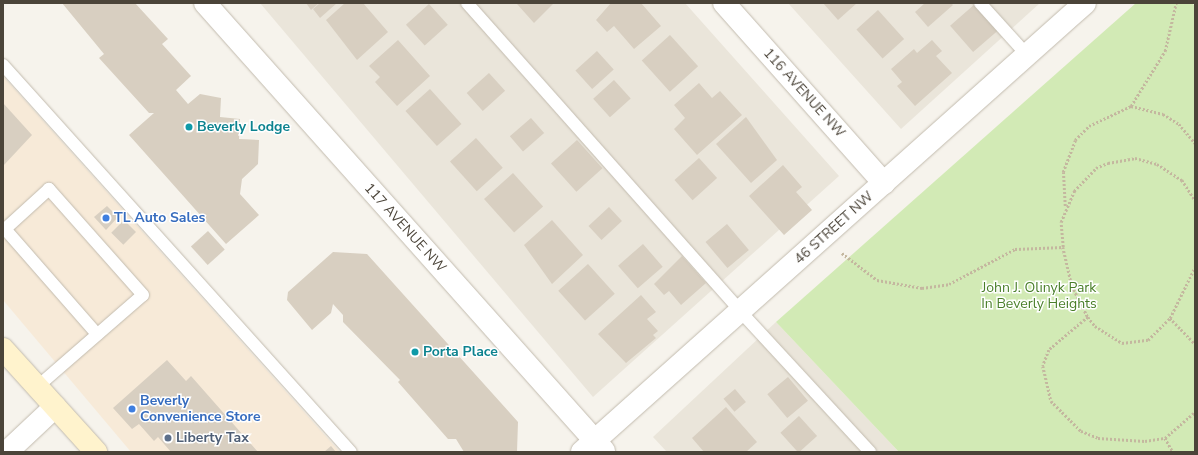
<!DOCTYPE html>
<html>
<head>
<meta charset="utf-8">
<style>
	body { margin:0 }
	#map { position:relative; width:1198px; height:455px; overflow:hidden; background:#f6f3ec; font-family:"Nunito Sans",sans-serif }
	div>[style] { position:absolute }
	.residential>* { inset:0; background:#eae5da }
	.commercial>* { inset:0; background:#f7ead8 }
	.green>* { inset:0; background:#d2eab5 }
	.building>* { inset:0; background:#d8cfc1; transform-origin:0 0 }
	.path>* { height:2.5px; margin-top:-1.25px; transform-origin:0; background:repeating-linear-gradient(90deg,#c4b79f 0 2px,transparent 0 4px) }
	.roads { filter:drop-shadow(0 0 1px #c2bbae) drop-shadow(0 0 1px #c2bbae) }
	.lane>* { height:12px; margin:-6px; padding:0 6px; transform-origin:6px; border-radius:6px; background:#fff }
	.street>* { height:22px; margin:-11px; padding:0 11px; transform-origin:11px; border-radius:11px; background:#fff }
	.secondary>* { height:22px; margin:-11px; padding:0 11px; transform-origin:11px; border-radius:11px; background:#fff3cd }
	.dots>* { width:11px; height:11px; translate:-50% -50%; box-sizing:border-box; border:2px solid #fff; border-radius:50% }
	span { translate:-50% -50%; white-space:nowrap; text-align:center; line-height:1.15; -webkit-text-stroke:3px #fff; paint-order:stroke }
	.street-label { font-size:14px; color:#4b4439 }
	.culture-label { font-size:14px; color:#0d838f; font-weight:700 }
	.left { translate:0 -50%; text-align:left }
	.shop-label { font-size:14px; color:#366cbe; font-weight:700 }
	.park-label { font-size:14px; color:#4a7f2a }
	.service-label { font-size:14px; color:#4e5e75; font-weight:700 }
	.frame { position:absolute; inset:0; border:4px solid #4b4439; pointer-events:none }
</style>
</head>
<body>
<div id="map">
	<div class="residential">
		<i style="clip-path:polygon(260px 3px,685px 3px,839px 176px,593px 397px)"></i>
		<i style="clip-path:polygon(788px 3px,1040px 3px,901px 129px)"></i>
		<i style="clip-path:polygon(776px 322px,899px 452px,667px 452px,653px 437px)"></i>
	</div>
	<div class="commercial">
		<i style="clip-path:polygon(3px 76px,340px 452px,131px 452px,3px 300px)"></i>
	</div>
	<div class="green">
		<i style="clip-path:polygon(1136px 3px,1192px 3px,1195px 6px,1195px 452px,899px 452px,776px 322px)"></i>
	</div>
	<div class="building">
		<i style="clip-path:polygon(62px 3px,135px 3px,168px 39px,162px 44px,191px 76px,176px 90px,188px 104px,200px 94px,221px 98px,220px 117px,240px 119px,239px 139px,259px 140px,258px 164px,242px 179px,240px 194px,259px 215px,226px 244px,129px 135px,154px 113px,149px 113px,99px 58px,104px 54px)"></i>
		<i style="clip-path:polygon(306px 3px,319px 3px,311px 10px)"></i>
		<i style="clip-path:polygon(320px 3px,337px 3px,320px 18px,313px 9px)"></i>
		<i style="clip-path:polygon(345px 3px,363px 3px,388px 32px,357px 60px,326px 20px)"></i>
		<i style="clip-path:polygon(554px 3px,534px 23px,517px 4px,519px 3px)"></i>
		<i style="clip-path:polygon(611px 3px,641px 3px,661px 26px,634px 49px,614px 26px,607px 32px,596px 20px)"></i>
		<i style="clip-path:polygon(823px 3px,857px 3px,838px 20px)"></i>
		<i style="clip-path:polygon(925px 3px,951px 3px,953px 5px,928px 27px,915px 12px)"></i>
		<i style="left:429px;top:4px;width:28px;height:31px;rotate:48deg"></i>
		<i style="left:975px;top:4px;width:35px;height:33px;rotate:49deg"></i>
		<i style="left:878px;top:10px;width:39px;height:29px;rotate:48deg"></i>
		<i style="left:670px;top:35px;width:42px;height:38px;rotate:48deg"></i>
		<i style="clip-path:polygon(398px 40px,430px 76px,397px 106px,375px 82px,380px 77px,369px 66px)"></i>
		<i style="clip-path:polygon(932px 40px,942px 51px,936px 56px,952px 73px,915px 106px,897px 86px,902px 82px,891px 69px,914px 49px,917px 53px)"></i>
		<i style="left:597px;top:51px;width:25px;height:29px;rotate:48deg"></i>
		<i style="left:489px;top:73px;width:24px;height:30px;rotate:48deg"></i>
		<i style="left:614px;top:80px;width:25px;height:28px;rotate:48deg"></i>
		<i style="clip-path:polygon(699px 83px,712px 98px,720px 91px,742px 115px,697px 155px,674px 129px,685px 118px,674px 105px)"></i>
		<i style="left:430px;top:89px;width:47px;height:33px;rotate:48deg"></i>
		<i style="clip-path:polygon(3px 103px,32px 135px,3px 166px)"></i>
		<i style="clip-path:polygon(746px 117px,777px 160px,751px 183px,716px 144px)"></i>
		<i style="left:531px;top:118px;width:20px;height:28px;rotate:49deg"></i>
		<i style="left:476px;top:138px;width:40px;height:35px;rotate:48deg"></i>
		<i style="left:577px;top:140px;width:38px;height:35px;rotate:48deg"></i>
		<i style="left:699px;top:158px;width:27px;height:33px;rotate:48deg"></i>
		<i style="clip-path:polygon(783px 165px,802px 187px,796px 192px,812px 210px,784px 235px,749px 196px)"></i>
		<i style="left:513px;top:173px;width:45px;height:39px;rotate:48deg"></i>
		<i style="clip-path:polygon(107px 206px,118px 217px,106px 230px,94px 217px)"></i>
		<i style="left:609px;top:207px;width:19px;height:28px;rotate:47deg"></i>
		<i style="left:124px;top:220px;width:17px;height:18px;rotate:45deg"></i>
		<i style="clip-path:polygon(552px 220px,583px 255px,552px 284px,524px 245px)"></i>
		<i style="left:727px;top:224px;width:34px;height:28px;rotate:50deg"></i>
		<i style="left:208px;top:231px;width:25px;height:23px;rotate:48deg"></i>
		<i style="left:643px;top:244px;width:30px;height:33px;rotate:49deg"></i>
		<i style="clip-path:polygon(333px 252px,367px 254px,518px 422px,517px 452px,464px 452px,456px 439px,448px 439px,398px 382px,400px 380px,343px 322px,343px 315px,333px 304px,331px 313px,312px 330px,287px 300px,288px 292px)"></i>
		<i style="clip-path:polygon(682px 256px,706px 283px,681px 305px,669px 291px,664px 295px,654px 284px)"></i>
		<i style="left:588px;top:264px;width:40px;height:40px;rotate:48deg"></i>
		<i style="clip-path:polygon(641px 295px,656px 312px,647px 319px,658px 331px,653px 335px,656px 338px,626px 363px,598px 334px)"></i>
		<i style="clip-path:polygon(167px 360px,186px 381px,191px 376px,258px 452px,171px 452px,158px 437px,154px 441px,139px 424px,132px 429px,113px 408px)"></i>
		<i style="left:788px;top:377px;width:31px;height:27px;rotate:50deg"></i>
		<i style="left:735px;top:389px;width:17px;height:15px;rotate:50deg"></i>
		<i style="clip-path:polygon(726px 407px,757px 442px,746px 452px,704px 452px,692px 438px)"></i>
		<i style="left:799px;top:416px;width:27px;height:25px;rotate:48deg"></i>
		<i style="clip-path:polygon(331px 446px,336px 452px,324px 452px)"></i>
	</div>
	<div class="path">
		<i style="left:1131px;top:106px;width:33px;rotate:14deg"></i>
		<i style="left:1163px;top:114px;width:19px;rotate:32deg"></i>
		<i style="left:1179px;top:124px;width:25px;rotate:50deg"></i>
		<i style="left:1065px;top:206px;width:34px;rotate:-93deg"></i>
		<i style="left:1063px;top:172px;width:34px;rotate:-69deg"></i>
		<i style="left:1075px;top:140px;width:20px;rotate:-45deg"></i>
		<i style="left:1089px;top:126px;width:47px;rotate:-25.5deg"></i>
		<i style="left:1131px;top:106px;width:65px;rotate:-58.3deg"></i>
		<i style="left:1165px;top:51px;width:49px;rotate:-77.1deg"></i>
		<i style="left:1063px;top:247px;width:25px;rotate:-95deg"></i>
		<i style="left:1061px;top:222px;width:34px;rotate:-67deg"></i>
		<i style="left:1074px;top:191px;width:32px;rotate:-46deg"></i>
		<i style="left:1096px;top:168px;width:13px;rotate:-23deg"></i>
		<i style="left:1108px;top:163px;width:27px;rotate:-10deg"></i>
		<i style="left:1135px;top:158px;width:23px;rotate:15deg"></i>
		<i style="left:1157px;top:164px;width:30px;rotate:33deg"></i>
		<i style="left:1182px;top:180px;width:24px;rotate:57deg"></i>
		<i style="left:842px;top:253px;width:44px;rotate:37.6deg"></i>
		<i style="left:877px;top:280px;width:46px;rotate:10.1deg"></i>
		<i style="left:922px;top:288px;width:27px;rotate:-8deg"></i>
		<i style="left:949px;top:284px;width:75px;rotate:-27.9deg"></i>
		<i style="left:1015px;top:249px;width:48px;rotate:-2.4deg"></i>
		<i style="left:1063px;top:247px;width:40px;rotate:77deg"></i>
		<i style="left:1072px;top:286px;width:35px;rotate:63deg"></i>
		<i style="left:1088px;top:317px;width:51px;rotate:139.8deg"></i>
		<i style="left:1049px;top:350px;width:17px;rotate:111deg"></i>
		<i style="left:1043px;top:366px;width:36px;rotate:77deg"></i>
		<i style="left:1051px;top:401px;width:42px;rotate:45deg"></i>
		<i style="left:1081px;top:431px;width:18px;rotate:22deg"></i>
		<i style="left:1098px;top:438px;width:47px;rotate:3.7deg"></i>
		<i style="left:1145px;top:441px;width:20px;rotate:-9deg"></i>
		<i style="left:1165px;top:438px;width:16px;rotate:60deg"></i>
		<i style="left:1088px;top:317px;width:11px;rotate:52deg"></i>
		<i style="left:1095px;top:326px;width:32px;rotate:32deg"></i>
		<i style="left:1122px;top:343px;width:26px;rotate:-7deg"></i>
		<i style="left:1148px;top:340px;width:31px;rotate:-45deg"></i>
		<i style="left:1170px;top:318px;width:57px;rotate:-63.9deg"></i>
		<i style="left:1170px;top:318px;width:36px;rotate:46deg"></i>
		<i style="left:1165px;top:438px;width:40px;rotate:-41deg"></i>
	</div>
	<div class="roads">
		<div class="lane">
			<i style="left:467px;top:3px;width:412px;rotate:48.4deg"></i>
			<i style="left:740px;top:311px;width:192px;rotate:47.3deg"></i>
			<i style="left:980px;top:3px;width:70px;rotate:47.9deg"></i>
			<i style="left:3px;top:65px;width:520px;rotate:48.04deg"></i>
			<i style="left:37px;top:387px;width:140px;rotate:-41deg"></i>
			<i style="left:143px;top:295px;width:142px;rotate:-131.6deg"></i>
			<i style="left:49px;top:189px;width:59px;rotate:137.7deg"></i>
			<i style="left:5px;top:229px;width:140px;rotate:48.8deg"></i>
		</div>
		<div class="street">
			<i style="left:205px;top:3px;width:600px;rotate:48.31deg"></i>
			<i style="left:724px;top:3px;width:241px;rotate:48.4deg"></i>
			<i style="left:7px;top:452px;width:66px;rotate:-43.2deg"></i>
			<i style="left:582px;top:452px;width:674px;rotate:-41.75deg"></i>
		</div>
		<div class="secondary">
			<i style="left:3px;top:349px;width:139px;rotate:47.9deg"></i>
		</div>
	</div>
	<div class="dots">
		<i style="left:189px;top:127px;background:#0f9aa8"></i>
		<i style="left:106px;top:218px;background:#3f7fe0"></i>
		<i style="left:415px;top:352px;background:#0f9aa8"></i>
		<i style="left:132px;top:409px;background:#3f7fe0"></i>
		<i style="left:168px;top:438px;background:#5c6f8a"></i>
	</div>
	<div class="street-label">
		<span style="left:804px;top:93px;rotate:48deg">116 AVENUE NW</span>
		<span style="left:405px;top:228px;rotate:48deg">117 AVENUE NW</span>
		<span style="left:834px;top:228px;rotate:-42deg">46 STREET NW</span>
	</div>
	<div class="culture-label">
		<span class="left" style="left:197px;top:127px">Beverly Lodge</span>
		<span class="left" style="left:423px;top:352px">Porta Place</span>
	</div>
	<div class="shop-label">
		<span class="left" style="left:114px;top:218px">TL Auto Sales</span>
		<span class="left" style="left:140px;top:409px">Beverly<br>Convenience Store</span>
	</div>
	<div class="park-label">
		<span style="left:1039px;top:296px">John J. Olinyk Park<br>In Beverly Heights</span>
	</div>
	<div class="service-label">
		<span class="left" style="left:176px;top:438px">Liberty Tax</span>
	</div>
	<div class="frame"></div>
</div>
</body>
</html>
